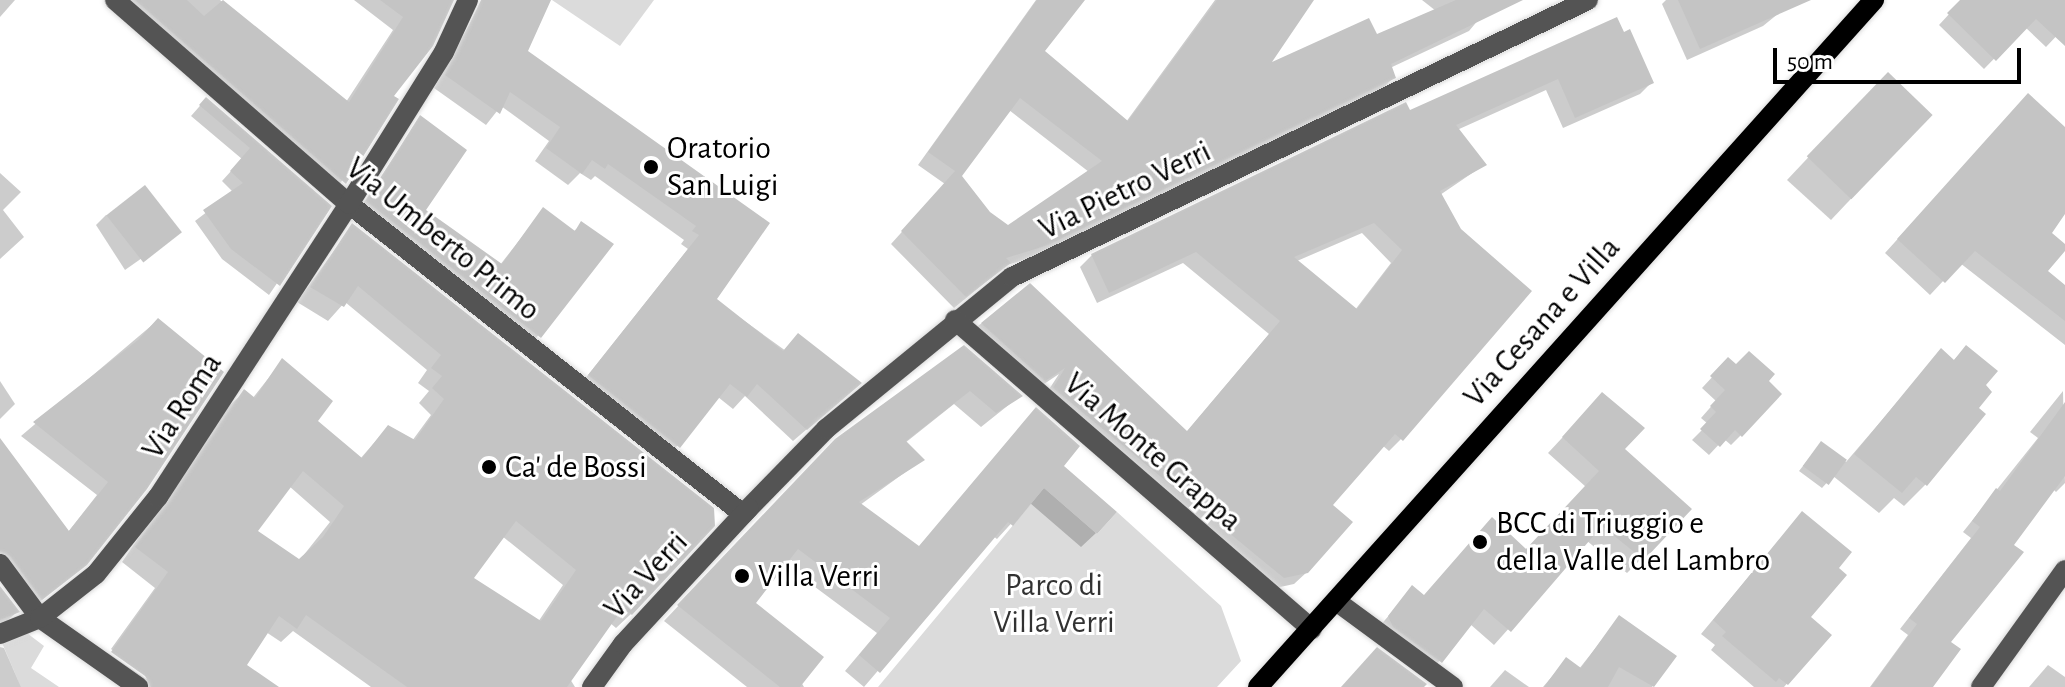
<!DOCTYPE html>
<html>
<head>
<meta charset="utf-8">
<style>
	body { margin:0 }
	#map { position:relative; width:2065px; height:687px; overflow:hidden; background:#fff; font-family:"Alegreya Sans",sans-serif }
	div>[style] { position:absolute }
	.green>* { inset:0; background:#dbdbdb }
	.shadow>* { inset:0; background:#0003 }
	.building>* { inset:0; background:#c4c4c4; transform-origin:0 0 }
	.roads { filter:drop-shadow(0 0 2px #dbdbdb) drop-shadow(0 0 2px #dbdbdb) }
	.minor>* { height:20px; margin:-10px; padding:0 10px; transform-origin:10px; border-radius:10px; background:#545454 }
	.major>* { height:20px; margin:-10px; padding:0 10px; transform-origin:10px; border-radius:10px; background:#000 }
	.dots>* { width:22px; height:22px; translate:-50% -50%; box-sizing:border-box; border:4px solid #fff; border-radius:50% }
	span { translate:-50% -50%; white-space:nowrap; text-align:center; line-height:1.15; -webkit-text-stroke:6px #fff; paint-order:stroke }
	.poi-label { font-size:32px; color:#000 }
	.left { translate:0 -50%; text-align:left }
	.street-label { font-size:32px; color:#000 }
	.park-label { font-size:32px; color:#323232 }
	.scale { position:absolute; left:1773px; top:48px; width:248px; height:36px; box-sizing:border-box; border:4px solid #000; border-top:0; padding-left:10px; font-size:24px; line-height:28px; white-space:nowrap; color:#000; -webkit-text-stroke:6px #fff; paint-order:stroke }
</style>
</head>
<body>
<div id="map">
	<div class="green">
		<i style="clip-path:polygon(552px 0,654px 0,620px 46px)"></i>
		<i style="clip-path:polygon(1044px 488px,1097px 534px,1117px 512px,1221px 606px,1241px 661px,1217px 687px,878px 687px)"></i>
		<i style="clip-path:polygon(19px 627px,44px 646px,31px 668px,59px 687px,21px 687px,0 638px)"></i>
	</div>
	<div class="shadow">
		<i style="clip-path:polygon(0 0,15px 0,0 17px)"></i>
		<i style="clip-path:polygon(109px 0,220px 0,346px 102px,393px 30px,354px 0,453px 0,391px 96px,396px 100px,333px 194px)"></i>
		<i style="clip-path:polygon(483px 0,525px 52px,768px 223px,714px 299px,847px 395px,793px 441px,745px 396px,733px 409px,718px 397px,666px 459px,577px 389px,688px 249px,681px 244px,684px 240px,595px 176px,591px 180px,580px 173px,568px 185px,535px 161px,549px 141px,501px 106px,486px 125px,434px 88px)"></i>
		<i style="clip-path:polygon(evenodd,1036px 0,1081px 0,1043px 51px,1126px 122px,1215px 0,1312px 0,1267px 67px,1326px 58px,1436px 11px,1422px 0,1495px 0,1469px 31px,1390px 68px,1394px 77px,1382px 89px,1034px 257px,1007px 265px,954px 308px,891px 244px,945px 184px,918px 165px,1036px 0,1009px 110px,1089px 172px,1008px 227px,988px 213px,960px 176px,1009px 110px)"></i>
		<i style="clip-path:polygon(1666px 0,1795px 0,1763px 26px,1687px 60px,1662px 4px)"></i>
		<i style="clip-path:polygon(1962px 0,2065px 0,2065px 27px,2046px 47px,2025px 27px,1984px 69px,1939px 25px)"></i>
		<i style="clip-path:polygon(evenodd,1616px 19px,1652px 82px,1640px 94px,1563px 128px,1546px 90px,1457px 130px,1484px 165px,1440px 195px,1401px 439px,1389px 451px,1382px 445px,1330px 506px,1307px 572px,1294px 584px,1271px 589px,1042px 400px,1059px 374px,1032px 392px,973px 330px,1030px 285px,1186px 433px,1269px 334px,1183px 263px,1097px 303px,1080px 267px,1092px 255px,1616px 19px,1362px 233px,1391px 263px,1355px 310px,1297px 261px,1362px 233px)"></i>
		<i style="clip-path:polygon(1866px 96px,1930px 115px,1831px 220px,1787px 180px)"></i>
		<i style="clip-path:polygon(206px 99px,329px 207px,269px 295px,222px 259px,195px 221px,233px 192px,222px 181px,242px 159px,191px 116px)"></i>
		<i style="clip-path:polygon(2015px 109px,2065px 130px,2065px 210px,2049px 234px,2065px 248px,2045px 271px,2065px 287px,2065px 345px,1960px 263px,1930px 295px,1885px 253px)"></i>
		<i style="clip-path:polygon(420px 118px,423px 210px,500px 265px,543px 210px,573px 232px,582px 224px,612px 245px,527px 349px,356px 214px)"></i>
		<i style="clip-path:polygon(0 173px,21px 192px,3px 210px,24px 237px,0 259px)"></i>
		<i style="clip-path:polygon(106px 215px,179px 232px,125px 270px,96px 225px)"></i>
		<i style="clip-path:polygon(evenodd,352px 226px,631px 614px,616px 628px,610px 623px,570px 679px,575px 687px,371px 687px,293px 631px,281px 642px,266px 632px,244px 665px,276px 687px,165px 687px,111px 649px,155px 588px,122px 562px,229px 406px,244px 392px,252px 399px,282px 361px,315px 422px,360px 459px,388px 427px,412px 441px,431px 415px,419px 403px,429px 391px,418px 383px,427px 370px,345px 302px,328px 321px,297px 302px,352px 226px,289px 486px,330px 522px,299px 561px,255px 531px,289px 486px,352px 226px,502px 536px,563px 585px,538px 622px,471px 579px,502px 536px)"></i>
		<i style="clip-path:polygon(158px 320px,85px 563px,29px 611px,0 574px,0 441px,68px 532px,97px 495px,21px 436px)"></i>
		<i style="clip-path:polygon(964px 348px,1020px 396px,981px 427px,954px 404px,905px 443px,922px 460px,860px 505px,918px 548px,1036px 410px,1096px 533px,1081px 547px,1030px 503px,997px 539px,993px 536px,864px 687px,845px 671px,877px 633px,784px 564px,754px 603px,804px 687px,747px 687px,664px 621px,820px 456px)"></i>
		<i style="clip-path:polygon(1966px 348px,1983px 386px,1925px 485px,1904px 506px,1894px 498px,1879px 513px,1833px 476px,1822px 488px,1799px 471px,1821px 443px,1846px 462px,1941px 351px,1953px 361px)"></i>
		<i style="clip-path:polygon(1728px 360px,1736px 367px,1741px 435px,1731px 445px,1724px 439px,1709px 455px,1692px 440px,1708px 424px,1701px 418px,1716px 401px,1702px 388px)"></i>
		<i style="clip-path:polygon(0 381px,15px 404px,0 419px)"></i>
		<i style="clip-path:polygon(2063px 391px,2065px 483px,2056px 492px,2053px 489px,2011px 546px,1948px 642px,1929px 687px,1870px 687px,1908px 635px,1900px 629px,1971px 538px,1963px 532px,2038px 438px,2030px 432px)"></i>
		<i style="clip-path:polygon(1588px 410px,1622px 449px,1642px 558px,1627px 573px,1587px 541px,1494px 645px,1470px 624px,1426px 677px,1374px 633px,1412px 588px,1423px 596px,1525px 552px,1586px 487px,1548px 453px)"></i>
		<i style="clip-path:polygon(1790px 527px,1836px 568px,1809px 617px,1829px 635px,1784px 687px,1754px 687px,1711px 650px,1715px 645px,1701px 634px)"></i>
		<i style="clip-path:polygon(0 589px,17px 612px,0 627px)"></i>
		<i style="clip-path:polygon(1620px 617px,1674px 656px,1652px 687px,1543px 687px,1566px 660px,1579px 669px)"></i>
		<i style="clip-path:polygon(0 647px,4px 648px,21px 687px,0 687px)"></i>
		<i style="clip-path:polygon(108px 653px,158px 687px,126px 687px,98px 667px)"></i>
		<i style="clip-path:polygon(2048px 665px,2065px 677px,2065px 687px,2029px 687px)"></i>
		<i style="clip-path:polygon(1505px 670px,1529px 687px,1490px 687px)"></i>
	</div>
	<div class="building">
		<i style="clip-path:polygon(135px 0,187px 0,204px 16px,223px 0,349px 102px,403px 17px,380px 0,454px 0,433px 46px,394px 96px,399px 99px,346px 184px)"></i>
		<i style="clip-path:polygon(481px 0,551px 0,528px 51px,770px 223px,717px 299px,783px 351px,798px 333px,862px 383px,807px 430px,757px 384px,747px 397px,730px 384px,680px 448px,588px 375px,699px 235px,692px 231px,696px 226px,608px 164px,605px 169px,592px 160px,582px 174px,546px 148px,560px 127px,510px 92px,500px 114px,445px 75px)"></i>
		<i style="clip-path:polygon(evenodd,1037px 0,1085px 0,1045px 51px,1128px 121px,1217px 0,1314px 0,1272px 62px,1369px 18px,1377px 34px,1456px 0,1523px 0,1391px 64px,1396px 78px,1048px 245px,1006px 258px,1011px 263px,966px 297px,901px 231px,955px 171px,928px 152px,1037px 0,1020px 98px,1102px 161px,1008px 225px,990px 212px,962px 176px,1020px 98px)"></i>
		<i style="clip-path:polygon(1678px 0,1811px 0,1700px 49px)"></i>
		<i style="clip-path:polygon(1960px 0,2065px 0,2065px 46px,2036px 19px,1996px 61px,1947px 13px)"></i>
		<i style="clip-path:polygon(evenodd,1617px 17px,1624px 32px,1630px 29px,1654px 83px,1575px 118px,1558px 79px,1456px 125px,1487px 165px,1440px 191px,1461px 229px,1532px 291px,1403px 441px,1395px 434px,1333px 505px,1353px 522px,1308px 573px,1284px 578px,1053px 388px,1065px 368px,1045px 381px,981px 323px,1030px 283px,1187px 431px,1280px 321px,1196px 252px,1109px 293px,1091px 254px,1406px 102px,1410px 110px,1617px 17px,1374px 223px,1402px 250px,1357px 309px,1294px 257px,1374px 223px)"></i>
		<i style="left:1888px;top:72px;width:62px;height:117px;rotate:44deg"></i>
		<i style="clip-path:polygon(2028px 93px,2065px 127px,2065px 214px,2052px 233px,2065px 244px,2065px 251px,2048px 271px,2065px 285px,2065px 321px,1975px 251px,1945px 283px,1897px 239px)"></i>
		<i style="clip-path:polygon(206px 97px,332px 206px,280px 286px,231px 249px,203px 210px,243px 183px,230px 171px,250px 148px,199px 105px)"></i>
		<i style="clip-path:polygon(420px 115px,467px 150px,426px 210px,502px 264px,543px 207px,575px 231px,581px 221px,614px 244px,541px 338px,366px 201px)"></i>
		<i style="left:145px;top:185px;width:60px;height:49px;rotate:52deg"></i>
		<i style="clip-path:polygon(evenodd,352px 223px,714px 508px,715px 526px,632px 615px,623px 608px,567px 687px,407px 687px,306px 615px,297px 629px,279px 616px,247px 665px,279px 687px,151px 687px,145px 676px,111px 652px,168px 572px,135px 547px,244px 389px,255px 398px,282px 358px,333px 401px,318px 421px,362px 458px,388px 425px,415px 440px,444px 399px,432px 388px,442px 376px,431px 368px,441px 355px,358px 286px,344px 307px,310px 287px,352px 223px,303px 471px,344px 506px,323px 537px,299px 559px,258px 531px,303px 471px,352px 223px,516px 521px,576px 570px,541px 621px,474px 578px,516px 521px)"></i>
		<i style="clip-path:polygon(158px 318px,224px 372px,147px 489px,87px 565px,42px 600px,10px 556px,0 551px,0 438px,69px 531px,108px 482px,33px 422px,138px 340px)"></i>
		<i style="clip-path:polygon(964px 345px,1023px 396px,996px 413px,970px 391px,906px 441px,925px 460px,859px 502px,919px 546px,1036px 407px,1080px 446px,1064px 466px,1117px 512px,1097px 534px,1044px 488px,1013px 526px,1008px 522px,880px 673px,859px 655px,890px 618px,798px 549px,756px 603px,824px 657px,800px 687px,780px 687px,677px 605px,835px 439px)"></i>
		<i style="clip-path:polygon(1966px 345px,1998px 371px,1986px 385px,1992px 392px,1979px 408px,1986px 414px,1927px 486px,1916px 477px,1902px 493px,1854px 454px,1941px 348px,1954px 360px)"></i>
		<i style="clip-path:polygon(1749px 351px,1775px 374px,1769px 381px,1782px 394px,1742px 437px,1735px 430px,1720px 447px,1700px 429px,1716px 412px,1710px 406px,1725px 390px,1710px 376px,1728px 357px,1736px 364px)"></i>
		<i style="clip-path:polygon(1602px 392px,1645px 428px,1625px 449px,1692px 509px,1644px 560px,1602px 526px,1511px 632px,1484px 609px,1442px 663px,1393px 627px,1388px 616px,1412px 585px,1424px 595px,1492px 517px,1526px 549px,1599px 471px,1562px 437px)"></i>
		<i style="clip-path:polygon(2065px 402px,2065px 476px,2014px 545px,2024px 552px,1951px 642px,1961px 649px,1933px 687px,1871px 687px,1917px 624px,1909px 618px,1980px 527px,1972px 521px,1996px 488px,2000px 491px)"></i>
		<i style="left:1821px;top:441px;width:32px;height:31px;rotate:36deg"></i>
		<i style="clip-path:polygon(1802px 511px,1852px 552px,1839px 568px,1847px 575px,1811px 617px,1832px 635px,1788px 685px,1779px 678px,1776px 682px,1722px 636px,1726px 632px,1713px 620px)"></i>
		<i style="clip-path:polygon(0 586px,20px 612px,0 620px)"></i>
		<i style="clip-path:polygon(1619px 615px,1677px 656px,1654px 687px,1619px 667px,1608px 687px,1544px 687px,1566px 657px,1581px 668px)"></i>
		<i style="clip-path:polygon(1377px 647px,1427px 684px,1424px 687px,1341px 687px)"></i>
	</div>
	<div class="roads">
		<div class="minor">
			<i style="left:115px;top:0;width:310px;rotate:41.1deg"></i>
			<i style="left:349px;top:204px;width:501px;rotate:38.2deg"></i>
			<i style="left:743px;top:514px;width:119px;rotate:-45.7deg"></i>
			<i style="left:826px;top:429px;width:240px;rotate:-39.3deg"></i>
			<i style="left:1012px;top:277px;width:639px;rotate:-25.68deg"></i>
			<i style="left:955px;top:320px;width:472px;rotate:40.9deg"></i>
			<i style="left:0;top:564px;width:67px;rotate:53.5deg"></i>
			<i style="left:40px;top:618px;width:120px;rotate:35.1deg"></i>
			<i style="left:1336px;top:601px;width:145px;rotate:36.3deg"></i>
			<i style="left:0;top:634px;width:43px;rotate:-21.8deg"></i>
			<i style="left:40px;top:618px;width:71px;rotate:-38.2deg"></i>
			<i style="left:96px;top:574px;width:99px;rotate:-51.2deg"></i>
			<i style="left:158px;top:497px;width:350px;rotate:-56.9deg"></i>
			<i style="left:349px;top:204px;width:179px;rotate:-58deg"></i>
			<i style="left:444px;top:52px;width:57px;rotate:-65.2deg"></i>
			<i style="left:592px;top:687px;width:53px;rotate:-54.2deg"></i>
			<i style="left:623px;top:644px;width:185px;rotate:-47.2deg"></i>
			<i style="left:1981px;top:687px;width:144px;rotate:-54.3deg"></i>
		</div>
		<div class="major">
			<i style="left:1258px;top:687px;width:923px;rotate:-48.12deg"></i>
		</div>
	</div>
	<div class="dots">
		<i style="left:651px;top:167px;background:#000"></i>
		<i style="left:489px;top:467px;background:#000"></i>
		<i style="left:1480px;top:542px;background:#000"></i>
		<i style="left:742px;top:576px;background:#000"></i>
	</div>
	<div class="poi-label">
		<span class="left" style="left:667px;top:167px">Oratorio<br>San Luigi</span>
		<span class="left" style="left:505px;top:467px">Ca' de Bossi</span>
		<span class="left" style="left:1496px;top:542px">BCC di Triuggio e<br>della Valle del Lambro</span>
		<span class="left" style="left:758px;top:576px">Villa Verri</span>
	</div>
	<div class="street-label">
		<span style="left:1125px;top:190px;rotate:-26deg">Via Pietro Verri</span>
		<span style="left:443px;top:239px;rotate:39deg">Via Umberto Primo</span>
		<span style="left:1542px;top:322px;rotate:-48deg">Via Cesana e Villa</span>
		<span style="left:182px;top:406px;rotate:-57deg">Via Roma</span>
		<span style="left:1153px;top:452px;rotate:41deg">Via Monte Grappa</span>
		<span style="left:646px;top:575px;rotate:-47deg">Via Verri</span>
	</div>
	<div class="park-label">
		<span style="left:1054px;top:604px">Parco di<br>Villa Verri</span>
	</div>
	<div class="scale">50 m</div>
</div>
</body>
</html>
